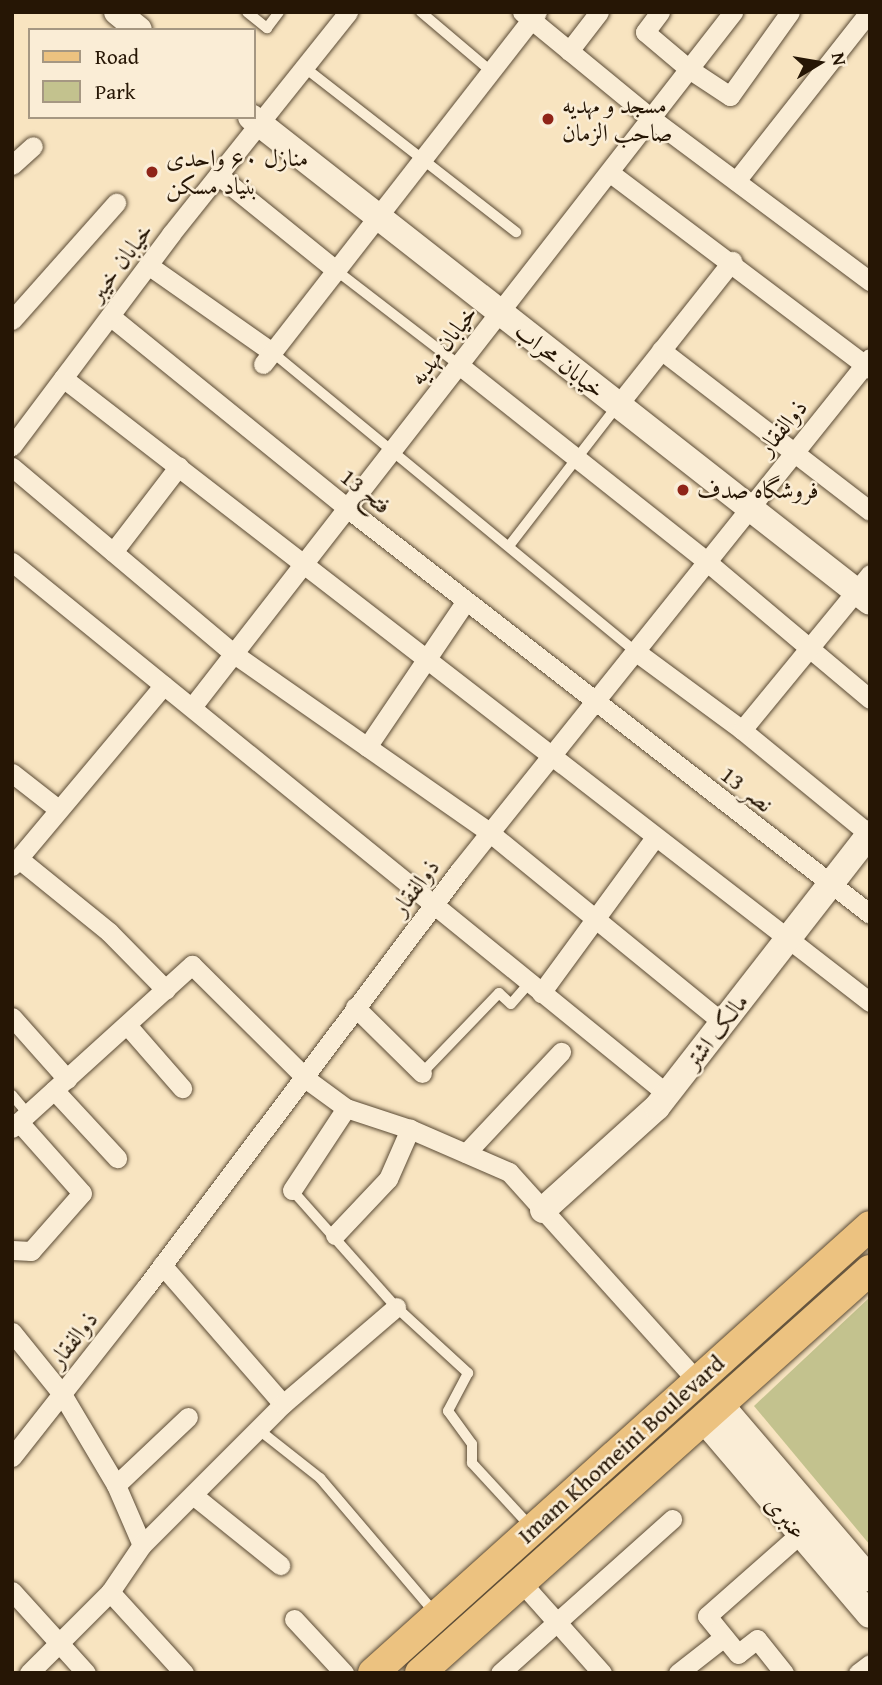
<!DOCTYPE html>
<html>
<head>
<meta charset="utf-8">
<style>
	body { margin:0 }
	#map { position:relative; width:882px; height:1685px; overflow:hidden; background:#f8e4c0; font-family:"Gentium Book Plus",Amiri,serif }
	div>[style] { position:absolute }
	.green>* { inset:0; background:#c3c28e }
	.roads { filter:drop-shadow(0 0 2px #5a4a34) drop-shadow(0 0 2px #5a4a34) }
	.lane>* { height:10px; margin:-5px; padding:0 5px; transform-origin:5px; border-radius:5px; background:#faedd6 }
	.street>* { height:19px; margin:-9.5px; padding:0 9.5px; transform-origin:9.5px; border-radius:9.5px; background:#faedd6 }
	.secondary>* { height:26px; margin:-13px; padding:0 13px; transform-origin:13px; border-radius:13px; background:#faedd6 }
	.primary>* { height:30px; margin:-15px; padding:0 15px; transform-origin:15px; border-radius:15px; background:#ecc280 }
	.dots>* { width:19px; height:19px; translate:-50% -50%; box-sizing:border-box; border:4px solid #faedd6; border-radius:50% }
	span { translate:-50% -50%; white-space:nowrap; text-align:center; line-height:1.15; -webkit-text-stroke:5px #faedd6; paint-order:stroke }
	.poi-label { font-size:24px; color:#261605 }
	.left { translate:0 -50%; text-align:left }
	.street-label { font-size:24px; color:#261605 }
	.frame { position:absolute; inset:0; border:14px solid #261605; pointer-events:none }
	.legend { position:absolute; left:28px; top:28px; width:228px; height:91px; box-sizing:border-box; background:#faedd6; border:2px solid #a59782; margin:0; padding:9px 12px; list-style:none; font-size:21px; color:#261605 }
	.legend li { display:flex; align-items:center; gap:14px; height:35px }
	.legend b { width:35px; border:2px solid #a59782 }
	.north { position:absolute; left:784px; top:28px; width:70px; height:70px; -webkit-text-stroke:5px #faedd6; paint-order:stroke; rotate:79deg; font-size:19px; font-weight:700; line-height:28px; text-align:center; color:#261605 }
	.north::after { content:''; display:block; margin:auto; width:24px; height:32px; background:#261605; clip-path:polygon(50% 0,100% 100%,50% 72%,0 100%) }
</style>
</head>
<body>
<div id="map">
	<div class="green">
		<i style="clip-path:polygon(870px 1297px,870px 1545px,754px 1406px)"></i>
	</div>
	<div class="roads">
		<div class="lane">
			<i style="left:247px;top:12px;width:26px;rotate:39deg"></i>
			<i style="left:267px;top:28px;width:20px;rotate:-53deg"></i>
			<i style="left:421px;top:12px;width:94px;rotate:40.3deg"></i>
			<i style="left:304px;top:67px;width:269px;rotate:37.9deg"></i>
			<i style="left:337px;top:271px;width:154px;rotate:37.6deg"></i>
			<i style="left:272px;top:352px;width:470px;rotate:39.5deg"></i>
			<i style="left:509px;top:546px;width:178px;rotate:-52.3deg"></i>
			<i style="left:422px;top:1073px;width:111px;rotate:-46.1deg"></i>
			<i style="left:499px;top:993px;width:16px;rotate:43deg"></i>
			<i style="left:511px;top:1004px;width:28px;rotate:-49deg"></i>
			<i style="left:12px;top:1095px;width:25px;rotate:50deg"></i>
			<i style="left:292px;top:1190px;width:157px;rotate:48.4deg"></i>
			<i style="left:396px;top:1307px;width:98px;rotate:42.5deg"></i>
			<i style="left:468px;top:1373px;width:43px;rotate:117.8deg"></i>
			<i style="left:448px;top:1411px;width:41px;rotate:54deg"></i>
			<i style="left:472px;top:1444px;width:19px;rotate:90deg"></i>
			<i style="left:472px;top:1463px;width:86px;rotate:47.4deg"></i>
			<i style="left:259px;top:1430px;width:78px;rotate:38.2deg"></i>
			<i style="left:320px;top:1478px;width:177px;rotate:49.6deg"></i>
		</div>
		<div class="street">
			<i style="left:522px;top:12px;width:167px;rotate:39.4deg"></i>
			<i style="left:651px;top:118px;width:273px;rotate:36.7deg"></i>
			<i style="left:660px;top:12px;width:25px;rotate:127deg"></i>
			<i style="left:645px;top:32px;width:57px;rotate:40.1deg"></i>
			<i style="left:689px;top:69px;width:49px;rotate:33.4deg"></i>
			<i style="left:730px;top:96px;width:103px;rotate:-54.5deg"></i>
			<i style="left:569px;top:51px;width:49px;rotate:-52.4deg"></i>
			<i style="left:12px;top:165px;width:28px;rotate:-42deg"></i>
			<i style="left:609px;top:172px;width:327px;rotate:37deg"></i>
			<i style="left:218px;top:175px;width:153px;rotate:38.9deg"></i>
			<i style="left:736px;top:181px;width:215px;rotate:-51.8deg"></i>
			<i style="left:148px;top:265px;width:151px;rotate:35.1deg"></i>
			<i style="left:110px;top:316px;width:305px;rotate:39deg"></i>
			<i style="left:347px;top:508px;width:662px;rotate:37.82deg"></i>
			<i style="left:12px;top:320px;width:157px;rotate:-48.4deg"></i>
			<i style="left:661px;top:350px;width:264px;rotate:37.6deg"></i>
			<i style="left:263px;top:364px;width:446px;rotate:-52.1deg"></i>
			<i style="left:459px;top:365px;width:315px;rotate:38.4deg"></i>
			<i style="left:706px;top:561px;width:214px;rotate:40.1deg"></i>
			<i style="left:63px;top:378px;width:1020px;rotate:37.71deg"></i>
			<i style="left:618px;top:405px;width:184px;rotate:-51.6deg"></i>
			<i style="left:12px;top:446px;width:265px;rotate:-53.1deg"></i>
			<i style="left:171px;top:234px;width:284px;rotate:-51.4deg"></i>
			<i style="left:12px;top:467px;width:290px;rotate:40.1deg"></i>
			<i style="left:234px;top:654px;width:311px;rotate:34.9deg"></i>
			<i style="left:489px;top:832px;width:301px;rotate:39.2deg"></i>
			<i style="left:113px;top:552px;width:108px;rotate:-52.5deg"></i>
			<i style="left:12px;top:562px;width:844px;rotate:39.08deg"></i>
			<i style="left:635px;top:651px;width:133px;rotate:36.4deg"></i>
			<i style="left:742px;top:730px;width:164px;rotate:39.3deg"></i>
			<i style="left:192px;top:707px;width:881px;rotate:-52.1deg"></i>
			<i style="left:742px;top:730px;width:202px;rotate:-50.6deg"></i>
			<i style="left:367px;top:747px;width:176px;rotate:-55.9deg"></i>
			<i style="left:12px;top:773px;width:58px;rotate:38deg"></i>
			<i style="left:19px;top:859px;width:116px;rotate:39deg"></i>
			<i style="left:109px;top:932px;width:81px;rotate:45.5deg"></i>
			<i style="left:12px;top:866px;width:236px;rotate:-50deg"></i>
			<i style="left:541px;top:993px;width:193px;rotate:-53.8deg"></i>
			<i style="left:355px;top:1007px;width:94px;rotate:44.6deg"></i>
			<i style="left:12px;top:1017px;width:83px;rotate:48.4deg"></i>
			<i style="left:127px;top:1025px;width:84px;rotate:48.9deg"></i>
			<i style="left:54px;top:1090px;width:93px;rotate:47.2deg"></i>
			<i style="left:12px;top:1128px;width:243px;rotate:-42.2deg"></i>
			<i style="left:192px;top:965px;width:165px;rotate:44.8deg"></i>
			<i style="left:309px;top:1081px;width:46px;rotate:36.1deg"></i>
			<i style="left:346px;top:1108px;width:67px;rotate:18.2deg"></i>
			<i style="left:410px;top:1129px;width:108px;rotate:23.5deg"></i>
			<i style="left:509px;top:1172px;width:281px;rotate:48deg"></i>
			<i style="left:466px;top:1153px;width:139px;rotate:-46.8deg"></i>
			<i style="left:292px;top:1190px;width:98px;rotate:-56.6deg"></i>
			<i style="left:335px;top:1235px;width:77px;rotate:-46.6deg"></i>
			<i style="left:388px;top:1179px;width:55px;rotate:-66.3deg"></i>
			<i style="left:12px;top:1250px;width:19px;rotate:3deg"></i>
			<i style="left:31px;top:1251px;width:77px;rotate:-48.7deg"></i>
			<i style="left:82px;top:1193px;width:95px;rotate:-131.6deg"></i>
			<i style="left:162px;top:1265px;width:184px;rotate:49deg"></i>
			<i style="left:12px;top:1332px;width:80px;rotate:51.1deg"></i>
			<i style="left:62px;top:1394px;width:106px;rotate:59.3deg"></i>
			<i style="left:116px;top:1485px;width:65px;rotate:66.6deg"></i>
			<i style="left:12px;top:1457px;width:216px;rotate:-51.8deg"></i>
			<i style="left:146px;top:1287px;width:521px;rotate:-53.04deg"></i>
			<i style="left:459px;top:871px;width:657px;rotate:-51.3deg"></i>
			<i style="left:116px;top:1485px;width:99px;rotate:-43.4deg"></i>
			<i style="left:193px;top:1495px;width:112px;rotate:38.8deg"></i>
			<i style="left:521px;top:1582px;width:122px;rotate:48.3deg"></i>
			<i style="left:12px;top:1591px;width:110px;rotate:47.9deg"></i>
			<i style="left:110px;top:1592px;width:110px;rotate:47.6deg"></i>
			<i style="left:294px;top:1619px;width:74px;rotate:47.2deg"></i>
			<i style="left:29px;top:1673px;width:115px;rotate:-45deg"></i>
			<i style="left:110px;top:1592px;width:57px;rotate:-55.8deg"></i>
			<i style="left:142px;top:1545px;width:199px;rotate:-45deg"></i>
			<i style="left:283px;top:1404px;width:149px;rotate:-40.6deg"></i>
			<i style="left:500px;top:1673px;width:231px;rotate:-41.8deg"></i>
			<i style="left:678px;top:1673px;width:58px;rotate:-38deg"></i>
			<i style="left:784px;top:1673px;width:43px;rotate:-128.5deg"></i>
			<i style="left:757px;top:1639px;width:24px;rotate:142deg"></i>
			<i style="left:738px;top:1654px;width:49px;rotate:-129.2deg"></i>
			<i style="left:707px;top:1616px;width:124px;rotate:-41.4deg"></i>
			<i style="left:858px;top:1673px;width:15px;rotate:-37deg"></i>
		</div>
		<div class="secondary">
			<i style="left:117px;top:12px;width:28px;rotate:39deg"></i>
			<i style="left:251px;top:117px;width:786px;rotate:38.08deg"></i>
			<i style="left:543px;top:1210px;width:154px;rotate:-42.1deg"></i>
			<i style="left:657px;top:1107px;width:347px;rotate:-52.1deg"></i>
			<i style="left:720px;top:1404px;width:230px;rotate:49.4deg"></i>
			<i style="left:703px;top:1419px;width:257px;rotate:49.6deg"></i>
		</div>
		<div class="primary">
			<i style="left:373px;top:1673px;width:668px;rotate:-41.97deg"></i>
			<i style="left:420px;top:1673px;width:604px;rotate:-41.85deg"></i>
		</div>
	</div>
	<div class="dots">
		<i style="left:548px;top:119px;background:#8f2418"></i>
		<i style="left:152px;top:172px;background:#8f2418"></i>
		<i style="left:683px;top:490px;background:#8f2418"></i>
	</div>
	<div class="poi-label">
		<span class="left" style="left:562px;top:119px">مسجد و مهدیه<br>صاحب الزمان</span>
		<span class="left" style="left:166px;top:172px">منازل ۶۰ واحدی<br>بنیاد مسکن</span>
		<span class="left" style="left:697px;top:490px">فروشگاه صدف</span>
	</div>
	<div class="street-label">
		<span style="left:120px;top:262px;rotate:-53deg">خیابان خیبر</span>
		<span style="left:443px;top:345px;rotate:-52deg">خیابان مهدیه</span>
		<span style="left:560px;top:360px;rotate:38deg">خیابان محراب</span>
		<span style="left:782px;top:427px;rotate:-51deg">ذوالفقار</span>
		<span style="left:366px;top:491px;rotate:39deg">فتح 13</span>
		<span style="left:747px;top:789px;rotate:38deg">نصر 13</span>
		<span style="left:415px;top:887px;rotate:-53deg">ذوالفقار</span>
		<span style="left:716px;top:1031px;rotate:-52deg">مالک اشتر</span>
		<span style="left:73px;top:1339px;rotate:-52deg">ذوالفقار</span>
		<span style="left:621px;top:1449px;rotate:-42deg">Imam Khomeini Boulevard</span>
		<span style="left:786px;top:1517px;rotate:49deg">عنبری</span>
	</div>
	<div class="frame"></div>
	<ul class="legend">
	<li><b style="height:9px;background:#ecc280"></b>Road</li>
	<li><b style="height:19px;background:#c3c28e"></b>Park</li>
	</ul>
	<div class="north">N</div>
</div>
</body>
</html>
